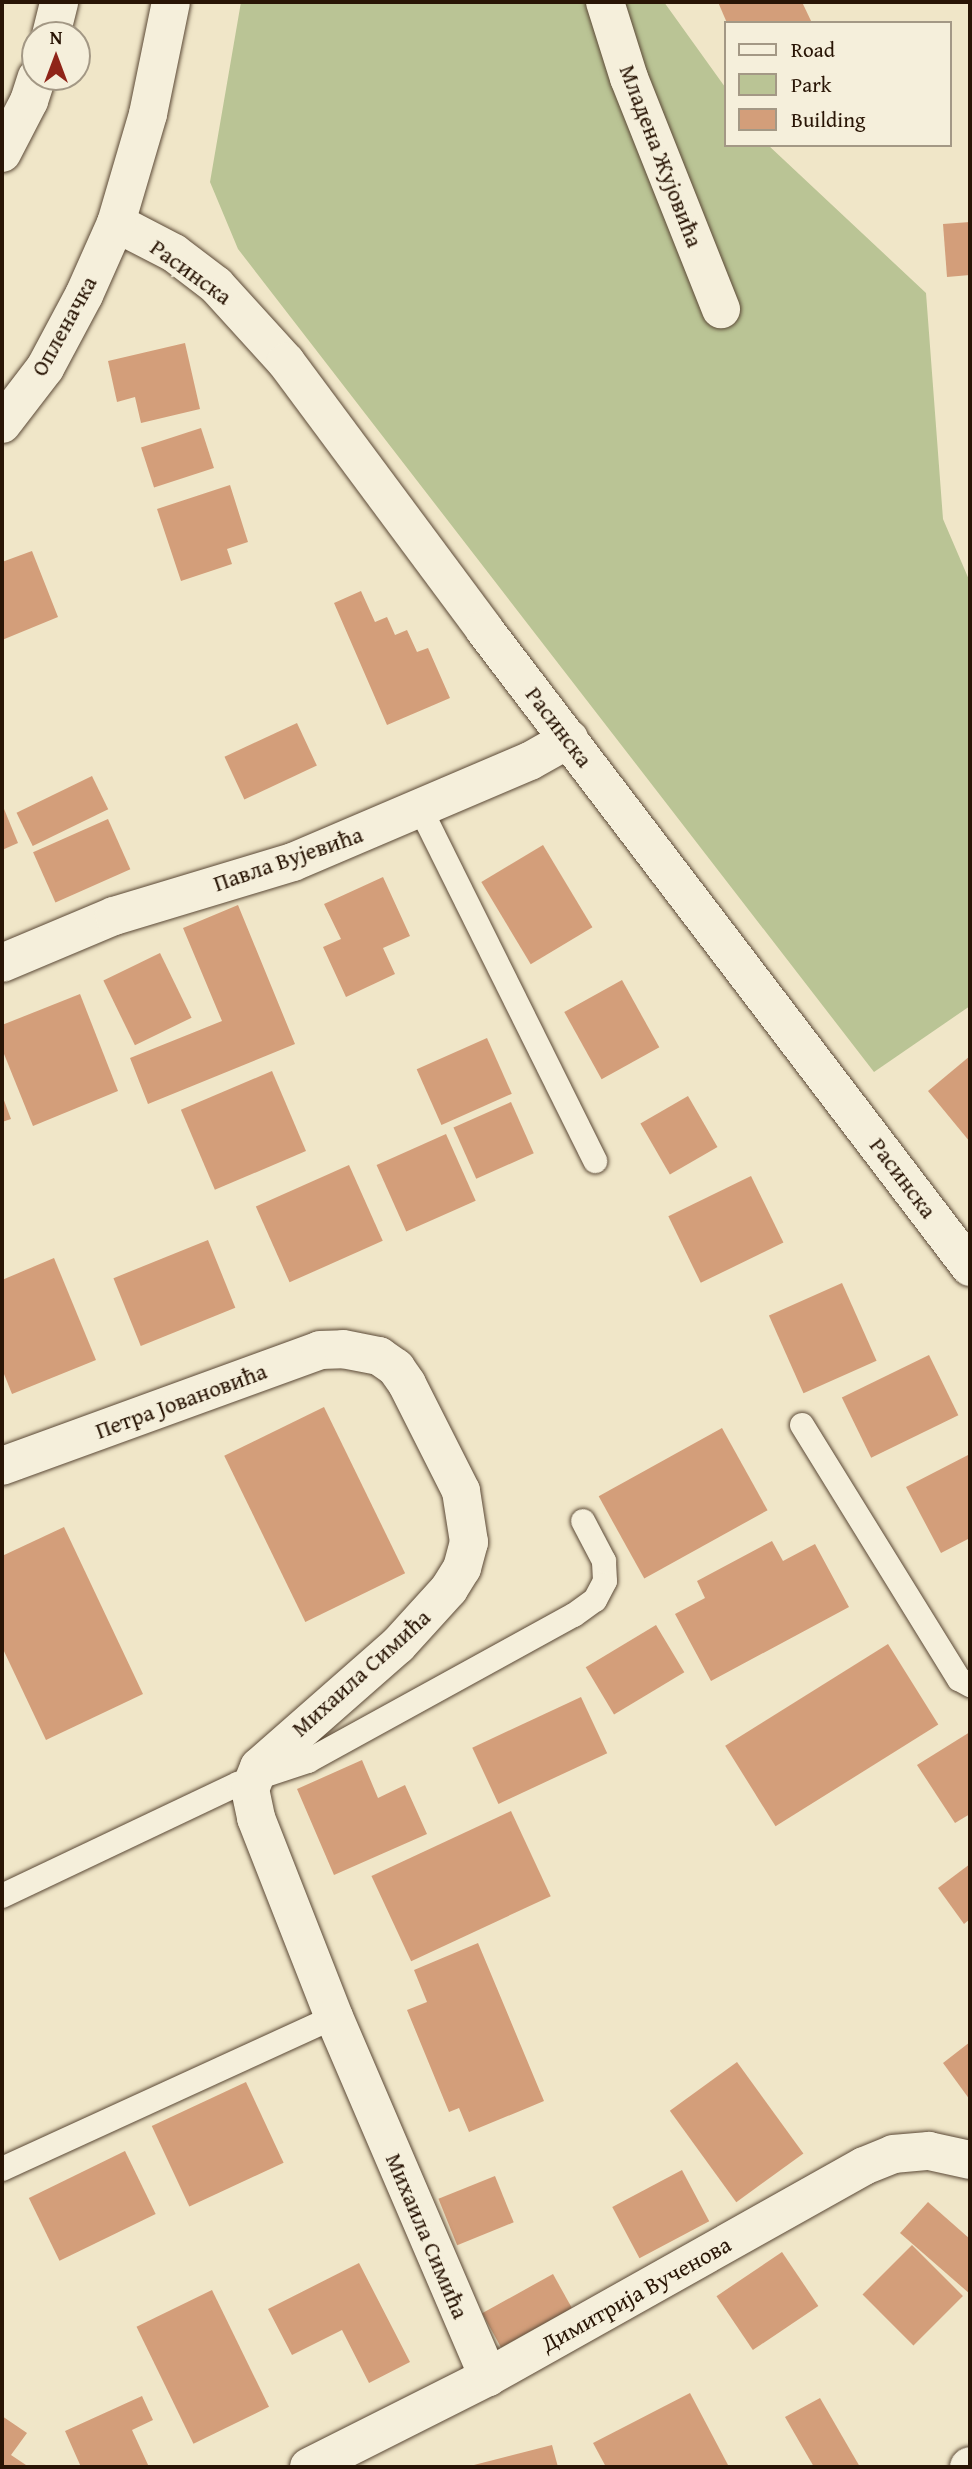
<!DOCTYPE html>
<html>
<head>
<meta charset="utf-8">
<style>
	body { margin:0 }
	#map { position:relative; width:972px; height:2469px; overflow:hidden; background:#f0e6c8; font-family:"Gentium Book Plus",serif }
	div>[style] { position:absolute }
	.green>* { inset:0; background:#bac495 }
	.building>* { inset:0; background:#d39e7a; transform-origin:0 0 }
	.roads { filter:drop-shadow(0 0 2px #5b4936) drop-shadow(0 0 2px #5b4936) }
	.lane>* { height:24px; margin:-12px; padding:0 12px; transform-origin:12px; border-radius:12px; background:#f5efdb }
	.street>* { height:38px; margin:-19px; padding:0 19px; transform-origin:19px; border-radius:19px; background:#f5efdb }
	.secondary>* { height:38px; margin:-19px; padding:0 19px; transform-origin:19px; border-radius:19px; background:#f5efdb }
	span { translate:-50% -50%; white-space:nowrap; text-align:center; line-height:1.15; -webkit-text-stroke:7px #f5efdb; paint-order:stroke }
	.street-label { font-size:23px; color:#291505 }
	.frame { position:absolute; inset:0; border:4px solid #291505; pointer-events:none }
	.legend { position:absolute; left:724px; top:21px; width:228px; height:126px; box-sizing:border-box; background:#f5efdb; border:2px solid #a39885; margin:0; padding:9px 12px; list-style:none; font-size:21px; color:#291505 }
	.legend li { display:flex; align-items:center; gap:14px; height:35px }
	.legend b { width:35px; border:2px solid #a39885 }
	.north { position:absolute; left:21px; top:21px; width:70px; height:70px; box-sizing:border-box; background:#f5efdb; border:2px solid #a39885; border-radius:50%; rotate:0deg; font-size:19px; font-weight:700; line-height:28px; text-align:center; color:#291505 }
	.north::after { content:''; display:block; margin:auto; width:24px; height:32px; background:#8f2418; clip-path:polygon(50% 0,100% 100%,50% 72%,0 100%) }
</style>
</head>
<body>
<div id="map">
	<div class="green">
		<i style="clip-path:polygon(241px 2px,664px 2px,725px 87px,725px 145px,768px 145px,926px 293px,943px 519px,970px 582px,970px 1006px,874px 1072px,238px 249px,210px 182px)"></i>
	</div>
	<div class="building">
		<i style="clip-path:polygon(718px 2px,802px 2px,812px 23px,727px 23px)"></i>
		<i style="clip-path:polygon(970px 222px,970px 275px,947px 277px,943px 224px)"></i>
		<i style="clip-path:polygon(185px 343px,200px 409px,141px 423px,135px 397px,117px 402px,108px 361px)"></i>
		<i style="left:201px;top:428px;width:42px;height:63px;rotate:72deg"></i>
		<i style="clip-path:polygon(230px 485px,248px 542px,227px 549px,232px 564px,181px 581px,157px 509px)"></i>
		<i style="clip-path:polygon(32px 551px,58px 617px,2px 640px,2px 562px)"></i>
		<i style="clip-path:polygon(361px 591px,375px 622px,387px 617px,395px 635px,407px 630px,417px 652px,428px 648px,450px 698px,387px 725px,334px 603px)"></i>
		<i style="left:297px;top:723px;width:47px;height:80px;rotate:65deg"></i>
		<i style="left:92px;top:776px;width:37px;height:84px;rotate:64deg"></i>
		<i style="clip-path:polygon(2px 804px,18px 843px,2px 850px)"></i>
		<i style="left:108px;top:819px;width:55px;height:82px;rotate:66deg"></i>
		<i style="left:543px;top:845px;width:96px;height:72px;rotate:59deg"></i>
		<i style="clip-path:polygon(383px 877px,410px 936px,383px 948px,395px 974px,346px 997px,323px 947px,341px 939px,324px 904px)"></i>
		<i style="clip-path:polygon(238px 905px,295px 1044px,148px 1104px,130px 1058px,222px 1021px,183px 928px)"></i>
		<i style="left:160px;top:953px;width:72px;height:63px;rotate:64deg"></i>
		<i style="left:622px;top:980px;width:77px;height:66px;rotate:61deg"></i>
		<i style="clip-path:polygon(80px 994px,118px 1091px,33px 1126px,2px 1049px,2px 1025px)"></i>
		<i style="left:487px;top:1038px;width:61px;height:77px;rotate:66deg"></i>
		<i style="clip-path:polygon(970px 1056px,970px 1142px,928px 1091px)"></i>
		<i style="left:272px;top:1071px;width:87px;height:99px;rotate:67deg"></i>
		<i style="clip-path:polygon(2px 1095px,11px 1119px,2px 1122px)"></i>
		<i style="left:688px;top:1096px;width:59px;height:55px;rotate:60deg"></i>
		<i style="left:511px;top:1102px;width:56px;height:63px;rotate:66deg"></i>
		<i style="left:446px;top:1134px;width:73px;height:76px;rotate:66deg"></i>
		<i style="left:349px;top:1165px;width:83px;height:102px;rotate:66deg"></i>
		<i style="left:751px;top:1176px;width:74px;height:92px;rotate:64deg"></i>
		<i style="left:208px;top:1240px;width:73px;height:102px;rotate:68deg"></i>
		<i style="clip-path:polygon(54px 1258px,96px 1360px,12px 1394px,2px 1369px,2px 1280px)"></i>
		<i style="left:842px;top:1283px;width:85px;height:80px;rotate:66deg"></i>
		<i style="left:929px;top:1355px;width:67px;height:97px;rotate:64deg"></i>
		<i style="left:324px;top:1407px;width:185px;height:111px;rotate:64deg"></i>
		<i style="left:722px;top:1428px;width:94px;height:141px;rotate:61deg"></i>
		<i style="clip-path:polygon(970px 1454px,970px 1538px,941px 1553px,906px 1487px)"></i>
		<i style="clip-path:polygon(64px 1527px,143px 1694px,46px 1740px,2px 1647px,2px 1556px)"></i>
		<i style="clip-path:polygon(772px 1541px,783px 1561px,815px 1544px,849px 1607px,711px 1681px,675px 1614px,705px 1598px,697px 1581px)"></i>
		<i style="left:656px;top:1625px;width:55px;height:82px;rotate:59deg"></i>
		<i style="left:888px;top:1644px;width:95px;height:192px;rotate:58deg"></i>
		<i style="left:581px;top:1697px;width:62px;height:120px;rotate:65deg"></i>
		<i style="clip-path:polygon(970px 1732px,970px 1814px,955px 1823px,917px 1765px)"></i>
		<i style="clip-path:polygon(362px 1760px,378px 1798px,405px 1785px,427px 1834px,334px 1875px,297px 1789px)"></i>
		<i style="left:511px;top:1811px;width:94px;height:154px;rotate:65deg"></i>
		<i style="clip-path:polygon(970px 1864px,970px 1919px,964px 1924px,938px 1888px)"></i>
		<i style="clip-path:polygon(478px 1943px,544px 2101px,469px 2132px,459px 2108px,449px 2112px,407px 2010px,427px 2002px,414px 1970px)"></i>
		<i style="clip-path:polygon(970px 2042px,970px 2100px,943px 2063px)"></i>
		<i style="left:737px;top:2062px;width:113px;height:83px;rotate:54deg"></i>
		<i style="left:246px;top:2082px;width:89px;height:104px;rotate:65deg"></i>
		<i style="left:125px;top:2151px;width:70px;height:107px;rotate:64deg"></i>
		<i style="left:682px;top:2170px;width:58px;height:79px;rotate:62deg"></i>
		<i style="left:495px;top:2176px;width:50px;height:61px;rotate:68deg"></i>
		<i style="clip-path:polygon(928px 2202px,970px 2239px,970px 2294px,900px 2233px)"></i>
		<i style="left:912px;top:2245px;width:72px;height:70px;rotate:45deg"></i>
		<i style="left:782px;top:2252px;width:65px;height:79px;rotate:56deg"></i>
		<i style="clip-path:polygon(359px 2263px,410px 2362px,369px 2383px,342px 2330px,292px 2355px,268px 2309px)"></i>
		<i style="left:553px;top:2274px;width:39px;height:81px;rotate:61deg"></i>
		<i style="left:212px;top:2290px;width:130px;height:84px;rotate:64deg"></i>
		<i style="clip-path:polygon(690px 2393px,728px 2465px,606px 2467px,593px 2443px)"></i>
		<i style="clip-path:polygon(142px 2396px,153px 2420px,132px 2430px,149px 2467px,81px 2467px,65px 2431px)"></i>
		<i style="clip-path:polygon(820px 2398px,860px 2467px,814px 2467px,785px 2417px)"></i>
		<i style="clip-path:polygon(2px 2416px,27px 2433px,11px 2455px,29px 2467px,2px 2467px)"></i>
		<i style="clip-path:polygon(552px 2445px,558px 2467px,470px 2467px,470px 2466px)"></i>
	</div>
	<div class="roads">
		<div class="lane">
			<i style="left:421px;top:810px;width:392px;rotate:63.6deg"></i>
			<i style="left:802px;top:1425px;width:299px;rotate:58.3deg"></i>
			<i style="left:959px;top:1679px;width:13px;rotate:29deg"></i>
			<i style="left:2px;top:1896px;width:261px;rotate:-25.4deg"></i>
			<i style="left:238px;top:1784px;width:74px;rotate:-18.2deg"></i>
			<i style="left:308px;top:1761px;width:303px;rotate:-28.8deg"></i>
			<i style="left:574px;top:1615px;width:26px;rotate:-36deg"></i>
			<i style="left:595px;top:1600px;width:21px;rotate:-62deg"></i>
			<i style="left:605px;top:1581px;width:20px;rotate:-93deg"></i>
			<i style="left:604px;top:1561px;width:45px;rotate:-117.7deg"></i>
			<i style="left:2px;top:2169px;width:365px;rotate:-24.6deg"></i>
		</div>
		<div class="street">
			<i style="left:605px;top:2px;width:80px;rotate:72.5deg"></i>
			<i style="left:629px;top:78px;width:249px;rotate:68.3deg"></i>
			<i style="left:51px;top:35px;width:34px;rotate:-76deg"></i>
			<i style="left:2px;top:153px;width:59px;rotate:-62.6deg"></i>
			<i style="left:29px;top:101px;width:25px;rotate:-72deg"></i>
			<i style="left:2px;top:963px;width:121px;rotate:-22.8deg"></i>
			<i style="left:114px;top:916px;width:187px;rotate:-16.8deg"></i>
			<i style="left:293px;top:862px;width:258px;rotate:-23.1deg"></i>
			<i style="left:530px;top:761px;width:45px;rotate:-29.4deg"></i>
			<i style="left:2px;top:1466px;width:338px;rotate:-20deg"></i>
			<i style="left:320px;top:1350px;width:23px;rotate:-2deg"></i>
			<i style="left:343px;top:1349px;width:37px;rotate:11deg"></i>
			<i style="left:379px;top:1356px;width:21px;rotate:35deg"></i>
			<i style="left:396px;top:1368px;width:19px;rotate:55deg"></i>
			<i style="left:407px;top:1384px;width:120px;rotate:63.2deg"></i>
			<i style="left:461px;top:1491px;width:52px;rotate:81.1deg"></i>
			<i style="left:469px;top:1542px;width:27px;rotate:105deg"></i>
			<i style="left:462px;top:1568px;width:25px;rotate:122deg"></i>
			<i style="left:449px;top:1589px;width:76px;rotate:132.3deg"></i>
			<i style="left:398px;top:1645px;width:185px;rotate:138.7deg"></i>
			<i style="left:259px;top:1767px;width:24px;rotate:112deg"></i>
			<i style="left:250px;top:1789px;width:30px;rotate:78deg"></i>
			<i style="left:256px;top:1818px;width:214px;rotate:68.6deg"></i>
			<i style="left:334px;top:2017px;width:392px;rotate:66.8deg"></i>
			<i style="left:309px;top:2467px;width:200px;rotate:-26.7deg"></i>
			<i style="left:488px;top:2377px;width:431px;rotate:-29.3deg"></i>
			<i style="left:864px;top:2166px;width:31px;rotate:-22deg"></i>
			<i style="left:893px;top:2154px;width:36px;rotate:-5deg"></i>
			<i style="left:929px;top:2151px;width:42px;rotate:12.4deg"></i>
		</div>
		<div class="secondary">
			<i style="left:116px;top:223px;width:65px;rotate:27.3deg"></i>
			<i style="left:174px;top:253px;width:53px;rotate:37.3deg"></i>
			<i style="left:216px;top:285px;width:104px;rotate:47.7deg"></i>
			<i style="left:286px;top:362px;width:332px;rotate:53.4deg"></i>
			<i style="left:484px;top:629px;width:802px;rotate:52.7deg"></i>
			<i style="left:2px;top:424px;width:71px;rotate:-52.5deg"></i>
			<i style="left:45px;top:368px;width:83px;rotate:-61.9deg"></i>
			<i style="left:84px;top:295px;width:79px;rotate:-66deg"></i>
			<i style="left:116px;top:223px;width:114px;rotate:-73.6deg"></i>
			<i style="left:148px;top:114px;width:114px;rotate:-78.4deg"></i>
			<i style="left:969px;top:2467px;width:1px;rotate:-45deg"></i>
		</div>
	</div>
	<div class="street-label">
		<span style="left:661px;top:156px;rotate:69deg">Младена Жујовића</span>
		<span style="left:191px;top:272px;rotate:36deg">Расинска</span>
		<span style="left:64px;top:326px;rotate:-61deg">Опленачка</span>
		<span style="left:559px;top:727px;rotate:53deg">Расинска</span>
		<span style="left:288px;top:859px;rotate:-19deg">Павла Вујевића</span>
		<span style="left:903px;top:1178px;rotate:53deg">Расинска</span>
		<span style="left:181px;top:1401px;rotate:-20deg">Петра Јовановића</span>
		<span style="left:361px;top:1673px;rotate:-42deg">Михаила Симића</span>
		<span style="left:427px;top:2236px;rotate:67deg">Михаила Симића</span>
		<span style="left:636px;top:2294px;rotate:-29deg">Димитрија Вученова</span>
	</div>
	<div class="frame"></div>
	<ul class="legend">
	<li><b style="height:9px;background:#f5efdb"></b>Road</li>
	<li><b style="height:19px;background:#bac495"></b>Park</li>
	<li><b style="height:19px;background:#d39e7a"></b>Building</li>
	</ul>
	<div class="north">N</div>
</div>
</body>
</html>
